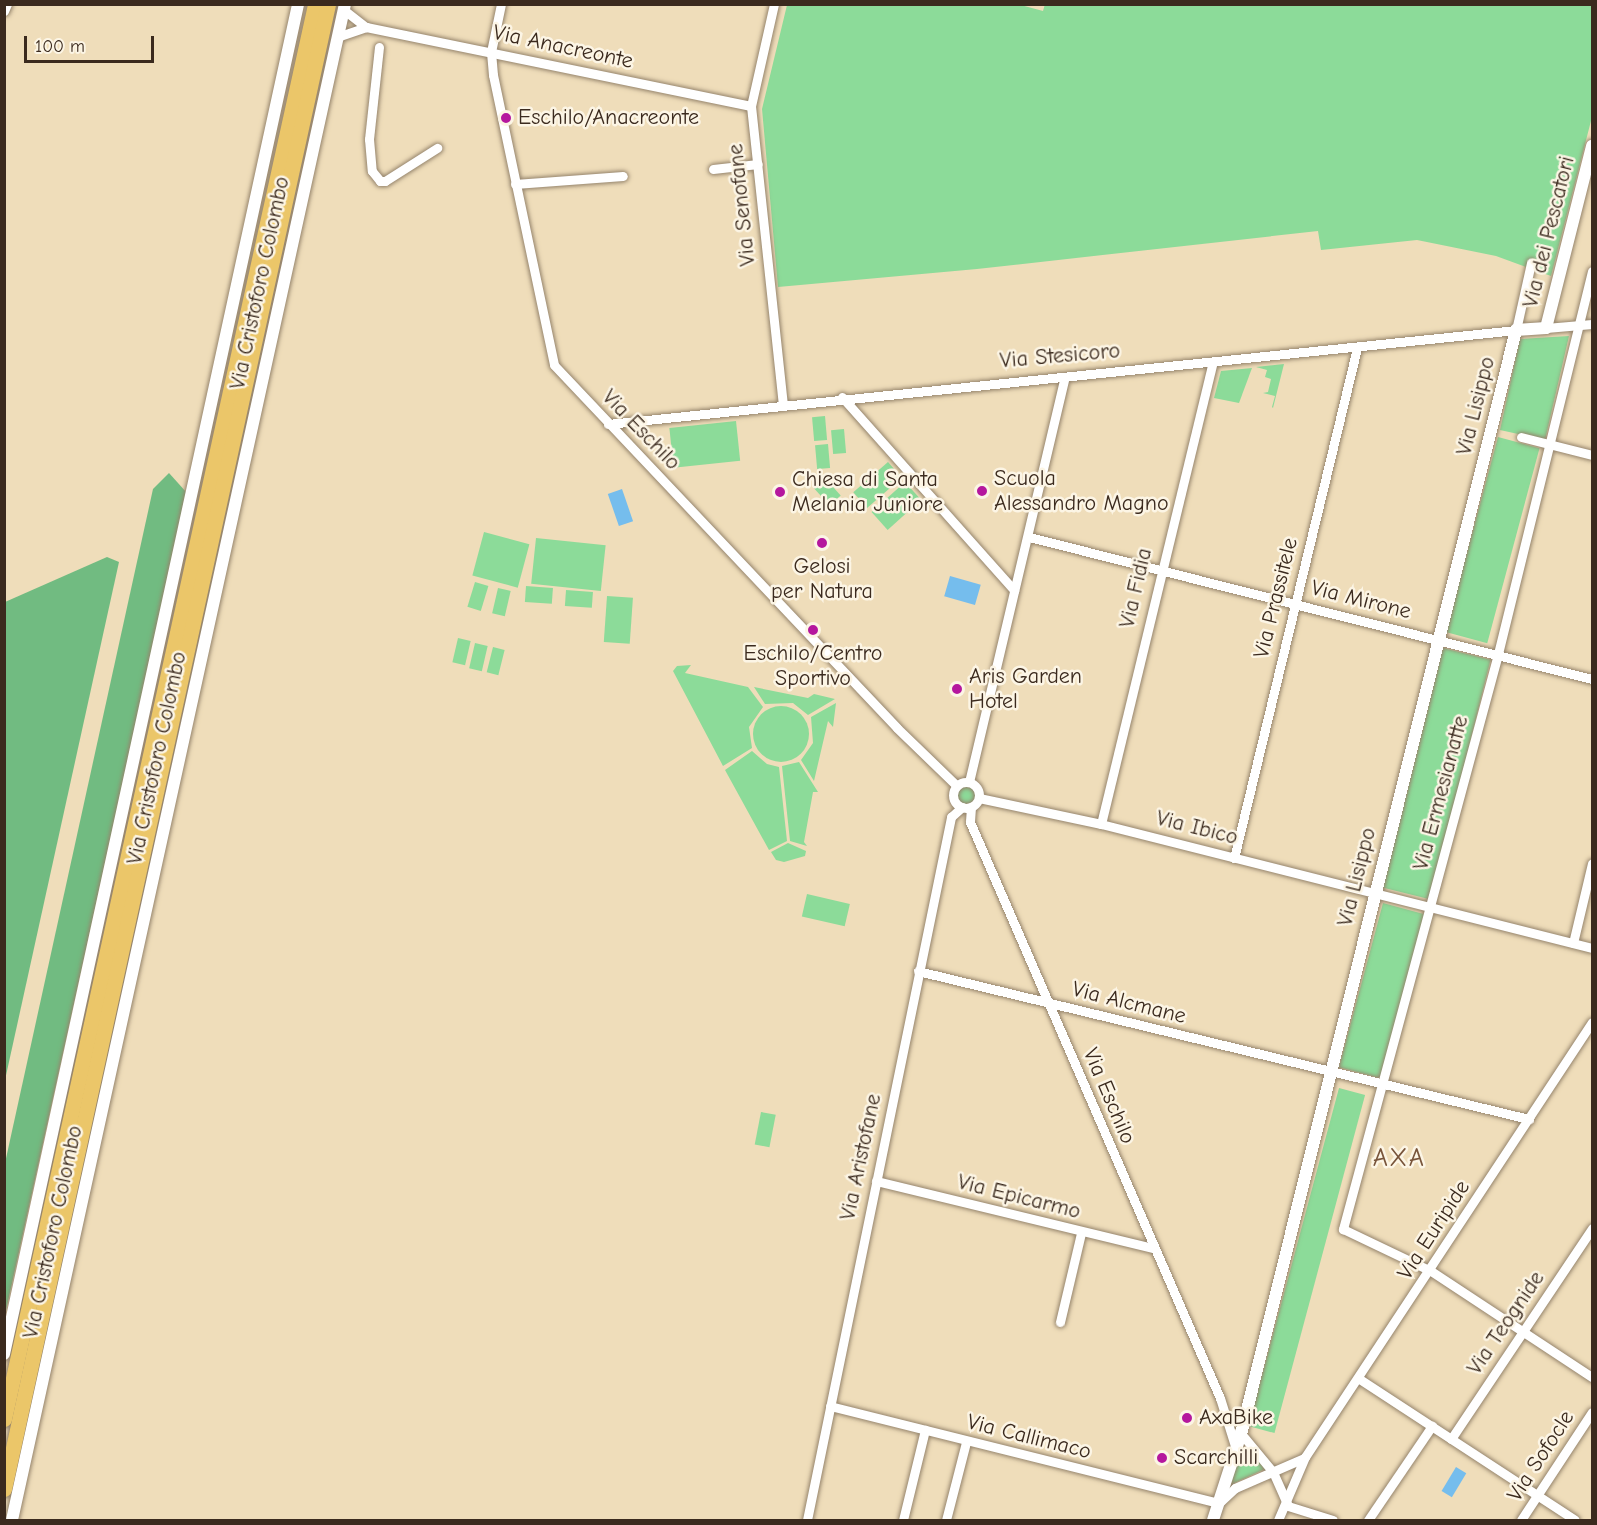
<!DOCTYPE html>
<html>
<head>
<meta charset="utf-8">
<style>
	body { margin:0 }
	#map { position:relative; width:1597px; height:1525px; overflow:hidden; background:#efddba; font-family:"Comic Neue",sans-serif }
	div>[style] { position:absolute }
	.green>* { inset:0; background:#8cdb99; transform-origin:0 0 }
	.round { border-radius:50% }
	.forest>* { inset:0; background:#71bb81 }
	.water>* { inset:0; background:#75bded; transform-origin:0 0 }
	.roads { filter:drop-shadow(0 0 2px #95846c) drop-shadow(0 0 2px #95846c) }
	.minor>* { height:9px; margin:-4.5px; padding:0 4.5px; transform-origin:4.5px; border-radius:4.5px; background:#fff }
	.minor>.ring { margin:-4.5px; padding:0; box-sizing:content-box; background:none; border:9px solid #fff; border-radius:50% }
	.tertiary>* { height:12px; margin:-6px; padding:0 6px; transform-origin:6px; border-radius:6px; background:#fff }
	.primary>* { height:15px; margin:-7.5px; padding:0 7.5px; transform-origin:7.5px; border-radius:7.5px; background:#ebc669 }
	.dots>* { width:16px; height:16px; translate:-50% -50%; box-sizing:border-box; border:3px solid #fcf5e5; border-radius:50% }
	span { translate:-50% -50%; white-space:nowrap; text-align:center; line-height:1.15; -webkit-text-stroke:5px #fcf5e5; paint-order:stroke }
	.street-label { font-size:22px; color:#3b2a1e }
	.poi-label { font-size:22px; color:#3b2a1e }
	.left { translate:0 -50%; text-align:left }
	.quarter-label { font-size:26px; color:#78543a; letter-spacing:1.5px }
	.frame { position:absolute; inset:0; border:6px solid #3b2a1e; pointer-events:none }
	.scale { position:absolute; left:24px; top:36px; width:130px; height:27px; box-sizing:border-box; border:3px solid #3b2a1e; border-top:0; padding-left:8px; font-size:18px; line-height:21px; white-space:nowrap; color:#3b2a1e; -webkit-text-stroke:4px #fcf5e5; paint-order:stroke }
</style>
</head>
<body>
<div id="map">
	<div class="green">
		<i style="clip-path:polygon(1017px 4px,1043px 11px,1045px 4px,1592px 5px,1592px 117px,1551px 276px,1496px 256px,1417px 240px,1321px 250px,1318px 231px,977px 269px,778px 287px,762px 109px,787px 5px)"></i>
		<i style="clip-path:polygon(1569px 336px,1545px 440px,1500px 430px,1520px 339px)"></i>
		<i style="clip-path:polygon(1284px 364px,1273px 408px,1272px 407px,1275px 396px,1263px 393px,1268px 392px,1271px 379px,1265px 377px,1267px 370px,1256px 367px)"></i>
		<i style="clip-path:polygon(1252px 368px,1239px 403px,1214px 398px,1221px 371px)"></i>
		<i style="left:825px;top:416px;width:24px;height:13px;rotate:85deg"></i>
		<i style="left:736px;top:421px;width:40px;height:67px;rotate:84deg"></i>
		<i style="left:844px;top:429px;width:24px;height:13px;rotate:85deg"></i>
		<i style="left:1498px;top:437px;width:43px;height:202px;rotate:15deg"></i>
		<i style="left:828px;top:444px;width:24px;height:13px;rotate:85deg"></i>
		<i style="left:888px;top:462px;width:21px;height:46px;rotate:49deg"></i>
		<i style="left:824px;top:477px;width:25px;height:15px;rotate:48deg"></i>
		<i style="left:905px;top:482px;width:24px;height:45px;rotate:48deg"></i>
		<i style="left:484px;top:532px;width:47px;height:45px;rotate:15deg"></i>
		<i style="left:536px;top:538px;width:70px;height:46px;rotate:6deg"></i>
		<i style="left:475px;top:582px;width:14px;height:26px;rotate:17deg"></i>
		<i style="left:526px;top:586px;width:27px;height:16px;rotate:4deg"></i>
		<i style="left:498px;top:588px;width:13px;height:26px;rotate:13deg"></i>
		<i style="left:566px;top:590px;width:27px;height:16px;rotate:4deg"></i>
		<i style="left:607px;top:596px;width:26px;height:46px;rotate:4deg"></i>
		<i style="left:458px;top:638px;width:13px;height:25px;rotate:13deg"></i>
		<i style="left:475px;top:643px;width:13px;height:26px;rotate:13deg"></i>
		<i style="left:493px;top:647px;width:12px;height:26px;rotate:14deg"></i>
		<i style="left:1443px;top:648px;width:49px;height:247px;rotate:14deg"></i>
		<i style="clip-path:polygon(691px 665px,685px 673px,748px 687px,763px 707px,749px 727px,752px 748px,723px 766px,673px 671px,677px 666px)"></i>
		<i style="clip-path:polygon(754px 687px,808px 698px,814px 694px,835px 699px,808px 715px,793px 703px,765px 704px)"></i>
		<i style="clip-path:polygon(836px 703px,833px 727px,828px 721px,814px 781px,801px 760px,813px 743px,811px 717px)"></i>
		<i class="round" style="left:753px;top:706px;width:56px;height:56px"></i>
		<i style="clip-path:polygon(752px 751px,767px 764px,779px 767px,787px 841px,769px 850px,725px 770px)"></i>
		<i style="clip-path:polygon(799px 762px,818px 792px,813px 792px,804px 842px,807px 846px,790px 841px,782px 766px)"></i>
		<i class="round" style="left:956px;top:784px;width:20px;height:20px"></i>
		<i style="clip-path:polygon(788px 843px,806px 851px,805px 856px,784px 862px,776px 860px,771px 852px)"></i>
		<i style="left:807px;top:894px;width:44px;height:23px;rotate:13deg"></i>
		<i style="left:1383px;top:903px;width:43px;height:170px;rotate:15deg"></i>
		<i style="left:1339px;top:1088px;width:27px;height:350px;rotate:15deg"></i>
		<i style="left:761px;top:1112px;width:15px;height:33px;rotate:11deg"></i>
		<i style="clip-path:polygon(1243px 1449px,1249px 1449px,1267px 1468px,1230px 1485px)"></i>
	</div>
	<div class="forest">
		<i style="clip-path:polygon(169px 473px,187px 493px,5px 1315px,5px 1163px,153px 489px)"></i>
		<i style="clip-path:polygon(107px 557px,119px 562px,5px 1080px,5px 602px)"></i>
	</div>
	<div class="water">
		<i style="left:622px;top:489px;width:34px;height:15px;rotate:71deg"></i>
		<i style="left:950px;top:576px;width:32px;height:21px;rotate:16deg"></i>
		<i style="left:1456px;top:1467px;width:12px;height:28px;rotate:31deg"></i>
	</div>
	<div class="roads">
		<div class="minor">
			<i style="left:501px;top:4px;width:49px;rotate:101.8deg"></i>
			<i style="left:491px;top:52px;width:23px;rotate:85deg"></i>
			<i style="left:493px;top:75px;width:296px;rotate:78.1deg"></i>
			<i style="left:554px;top:365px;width:499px;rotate:46.6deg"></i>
			<i style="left:897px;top:728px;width:83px;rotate:44deg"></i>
			<i style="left:774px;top:4px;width:105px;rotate:102.7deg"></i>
			<i style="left:751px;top:106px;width:300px;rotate:83.9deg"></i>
			<i style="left:344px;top:10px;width:28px;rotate:38deg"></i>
			<i style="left:366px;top:27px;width:393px;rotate:11.6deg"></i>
			<i style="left:4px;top:11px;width:8px;rotate:-67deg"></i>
			<i style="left:337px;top:37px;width:31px;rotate:-19deg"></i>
			<i style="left:379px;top:47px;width:93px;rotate:96.2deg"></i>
			<i style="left:369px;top:139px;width:32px;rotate:85deg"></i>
			<i style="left:372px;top:171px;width:13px;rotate:51deg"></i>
			<i style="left:380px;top:181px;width:5px"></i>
			<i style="left:385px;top:181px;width:62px;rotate:-32.4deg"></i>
			<i style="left:713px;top:169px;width:45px;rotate:-6.3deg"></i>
			<i style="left:515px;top:184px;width:108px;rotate:-4.2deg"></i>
			<i style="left:1592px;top:271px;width:394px;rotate:103.8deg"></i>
			<i style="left:1498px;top:654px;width:596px;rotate:105.09deg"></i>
			<i style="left:1343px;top:1229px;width:98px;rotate:25.5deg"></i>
			<i style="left:1431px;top:1271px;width:193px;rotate:33.4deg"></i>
			<i style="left:1546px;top:328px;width:46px;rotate:-5deg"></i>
			<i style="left:842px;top:397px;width:259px;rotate:48.3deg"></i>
			<i style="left:608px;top:424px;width:913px;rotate:-5.91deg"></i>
			<i style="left:1516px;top:330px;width:69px;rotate:-77.4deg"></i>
			<i style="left:1521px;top:437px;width:73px;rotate:14.2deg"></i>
			<i style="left:1029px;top:537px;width:581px;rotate:14.16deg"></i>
			<i class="ring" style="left:953px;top:782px;width:17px;height:17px"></i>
			<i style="left:969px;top:782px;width:416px;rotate:-76.7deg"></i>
			<i style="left:979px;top:798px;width:125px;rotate:12deg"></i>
			<i style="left:1101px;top:824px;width:506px;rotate:14.17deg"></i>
			<i style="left:971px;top:807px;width:15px;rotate:94deg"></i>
			<i style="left:970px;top:822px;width:628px;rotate:66.54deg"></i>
			<i style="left:1220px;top:1398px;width:53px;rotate:72.6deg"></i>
			<i style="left:1101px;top:824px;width:475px;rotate:-76.4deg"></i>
			<i style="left:1234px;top:858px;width:525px;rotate:-76.44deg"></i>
			<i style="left:1573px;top:943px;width:82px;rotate:-76.6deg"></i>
			<i style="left:918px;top:971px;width:629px;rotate:13.62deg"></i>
			<i style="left:876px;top:1181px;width:286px;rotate:13.6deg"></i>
			<i style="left:1060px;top:1322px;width:91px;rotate:-76.7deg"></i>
			<i style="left:1358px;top:1378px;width:259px;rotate:33.2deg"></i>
			<i style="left:830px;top:1406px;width:401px;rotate:14deg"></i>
			<i style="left:1219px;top:1503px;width:22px;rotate:-43deg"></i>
			<i style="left:1235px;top:1488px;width:75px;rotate:-23.5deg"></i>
			<i style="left:1239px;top:1431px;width:53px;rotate:50.3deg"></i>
			<i style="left:1273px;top:1472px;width:37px;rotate:66deg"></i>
			<i style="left:1288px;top:1506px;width:47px;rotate:17.3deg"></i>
			<i style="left:1451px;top:1439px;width:254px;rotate:-56.2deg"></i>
			<i style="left:807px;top:1520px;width:718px;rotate:-78.42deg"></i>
			<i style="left:951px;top:817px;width:15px;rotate:-42deg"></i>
			<i style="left:903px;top:1520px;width:93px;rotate:-76.3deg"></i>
			<i style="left:946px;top:1520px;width:81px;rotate:-75.6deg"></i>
			<i style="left:1278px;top:1520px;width:69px;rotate:-66.8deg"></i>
			<i style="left:1305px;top:1457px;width:521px;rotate:-56.58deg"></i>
			<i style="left:1368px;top:1520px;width:114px;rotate:-55.8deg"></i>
			<i style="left:1521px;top:1520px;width:129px;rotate:-56.7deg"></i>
		</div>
		<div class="tertiary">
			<i style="left:4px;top:1354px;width:1382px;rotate:-77.71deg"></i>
			<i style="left:12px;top:1520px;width:1552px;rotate:-77.61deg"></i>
			<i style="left:1213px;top:1520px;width:90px;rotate:-72deg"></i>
			<i style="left:1241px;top:1434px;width:1138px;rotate:-76.01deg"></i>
			<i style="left:1516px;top:330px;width:30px;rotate:-4deg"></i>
			<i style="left:1546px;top:328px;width:188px;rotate:-75.8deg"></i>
		</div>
		<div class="primary">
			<i style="left:4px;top:1419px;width:1449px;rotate:-77.6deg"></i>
			<i style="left:4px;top:1489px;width:1520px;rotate:-77.69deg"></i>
		</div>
	</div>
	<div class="dots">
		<i style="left:506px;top:118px;background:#b5179e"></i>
		<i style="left:982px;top:491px;background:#b5179e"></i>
		<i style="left:780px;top:492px;background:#b5179e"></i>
		<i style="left:822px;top:543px;background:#b5179e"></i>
		<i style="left:813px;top:630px;background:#b5179e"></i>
		<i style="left:957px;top:689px;background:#b5179e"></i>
		<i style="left:1187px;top:1418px;background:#b5179e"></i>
		<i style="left:1162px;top:1458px;background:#b5179e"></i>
	</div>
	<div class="street-label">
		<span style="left:563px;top:47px;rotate:12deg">Via Anacreonte</span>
		<span style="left:742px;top:205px;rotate:-96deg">Via Senofane</span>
		<span style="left:1549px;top:232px;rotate:-76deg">Via dei Pescatori</span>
		<span style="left:260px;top:283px;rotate:-78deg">Via Cristoforo Colombo</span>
		<span style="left:1060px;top:356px;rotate:-5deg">Via Stesicoro</span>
		<span style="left:1476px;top:406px;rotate:-76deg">Via Lisippo</span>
		<span style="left:641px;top:430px;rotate:46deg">Via Eschilo</span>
		<span style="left:1136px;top:588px;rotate:-77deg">Via Fidia</span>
		<span style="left:1276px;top:598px;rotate:-76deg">Via Prassitele</span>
		<span style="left:1361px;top:600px;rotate:14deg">Via Mirone</span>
		<span style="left:157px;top:758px;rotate:-78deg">Via Cristoforo Colombo</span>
		<span style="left:1441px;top:793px;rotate:-75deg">Via Ermesianatte</span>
		<span style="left:1197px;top:828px;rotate:14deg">Via Ibico</span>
		<span style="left:1357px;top:877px;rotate:-76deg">Via Lisippo</span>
		<span style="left:1129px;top:1003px;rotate:14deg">Via Alcmane</span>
		<span style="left:1109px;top:1096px;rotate:67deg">Via Eschilo</span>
		<span style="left:861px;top:1157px;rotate:-78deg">Via Aristofane</span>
		<span style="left:1019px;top:1197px;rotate:14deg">Via Epicarmo</span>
		<span style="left:1434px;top:1230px;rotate:-57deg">Via Euripide</span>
		<span style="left:53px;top:1232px;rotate:-78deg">Via Cristoforo Colombo</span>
		<span style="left:1506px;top:1323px;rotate:-56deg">Via Teognide</span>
		<span style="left:1029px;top:1437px;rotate:14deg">Via Callimaco</span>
		<span style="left:1541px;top:1456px;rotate:-57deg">Via Sofocle</span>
	</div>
	<div class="poi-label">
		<span class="left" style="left:518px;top:118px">Eschilo/Anacreonte</span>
		<span class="left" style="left:994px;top:491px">Scuola<br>Alessandro Magno</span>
		<span class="left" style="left:792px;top:492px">Chiesa di Santa<br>Melania Juniore</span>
		<span style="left:822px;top:579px">Gelosi<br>per Natura</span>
		<span style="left:813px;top:666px">Eschilo/Centro<br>Sportivo</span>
		<span class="left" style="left:969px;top:689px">Aris Garden<br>Hotel</span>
		<span class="left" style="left:1199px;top:1418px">AxaBike</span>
		<span class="left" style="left:1174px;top:1458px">Scarchilli</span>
	</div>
	<div class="quarter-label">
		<span style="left:1399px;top:1159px">AXA</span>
	</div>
	<div class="frame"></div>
	<div class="scale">100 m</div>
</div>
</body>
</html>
